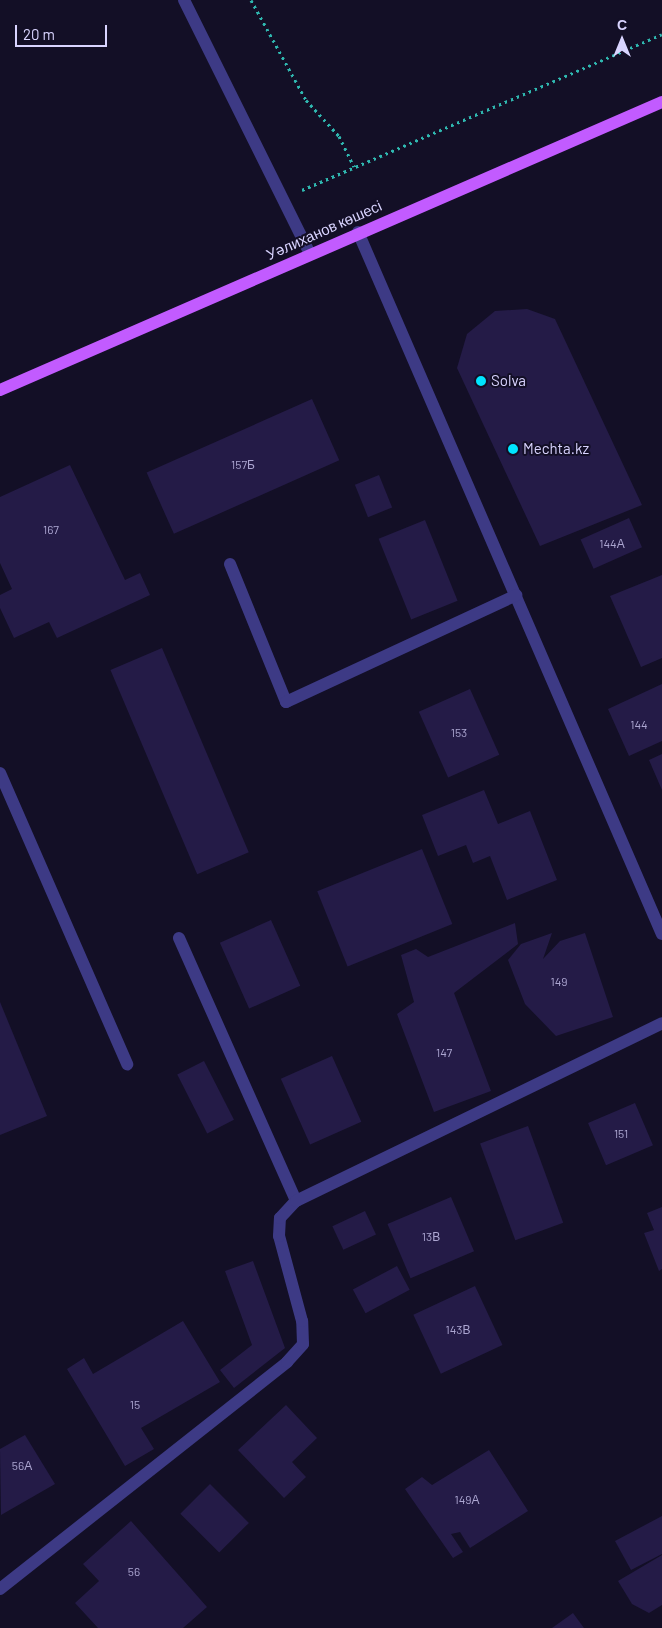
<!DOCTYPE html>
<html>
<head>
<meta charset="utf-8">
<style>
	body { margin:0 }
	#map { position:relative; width:662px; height:1628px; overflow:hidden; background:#130f26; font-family:Barlow,sans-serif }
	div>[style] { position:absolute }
	.building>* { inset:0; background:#241b47; transform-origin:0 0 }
	.path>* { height:3px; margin-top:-1.5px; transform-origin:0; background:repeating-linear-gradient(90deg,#2fb8b0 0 2.5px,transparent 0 6.5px) }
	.minor>* { height:12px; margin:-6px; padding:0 6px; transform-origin:6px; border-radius:6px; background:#3d3a85 }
	.major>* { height:12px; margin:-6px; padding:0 6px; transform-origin:6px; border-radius:6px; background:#c25bff }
	.dots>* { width:14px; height:14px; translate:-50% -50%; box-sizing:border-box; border:2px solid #130f26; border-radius:50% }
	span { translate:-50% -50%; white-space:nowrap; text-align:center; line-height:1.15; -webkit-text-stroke:4px #130f26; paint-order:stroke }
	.number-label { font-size:12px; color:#aca6d1 }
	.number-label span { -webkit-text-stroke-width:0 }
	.street-label { font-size:15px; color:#d9d4ff }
	.poi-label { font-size:15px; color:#d9d4ff }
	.left { translate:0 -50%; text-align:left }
	.north { position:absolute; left:597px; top:15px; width:50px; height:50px; -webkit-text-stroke:4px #130f26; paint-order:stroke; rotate:0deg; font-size:14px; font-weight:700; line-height:20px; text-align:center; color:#d9d4ff }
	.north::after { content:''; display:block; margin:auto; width:18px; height:22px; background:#d9d4ff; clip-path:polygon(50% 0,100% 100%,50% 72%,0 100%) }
	.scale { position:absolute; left:15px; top:25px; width:92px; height:22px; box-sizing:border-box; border:2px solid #d9d4ff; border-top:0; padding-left:6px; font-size:15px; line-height:18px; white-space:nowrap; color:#d9d4ff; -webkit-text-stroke:4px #130f26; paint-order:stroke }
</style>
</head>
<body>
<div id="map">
	<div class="building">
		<i style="clip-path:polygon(527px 309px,555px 319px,642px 505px,540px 546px,457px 368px,467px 334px,495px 311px)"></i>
		<i style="left:312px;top:399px;width:67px;height:181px;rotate:66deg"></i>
		<i style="clip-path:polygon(70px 465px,125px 580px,140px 573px,150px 595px,57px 638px,49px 622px,14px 638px,0 608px,0 595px,12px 589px,0 563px,0 497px)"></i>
		<i style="left:379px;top:475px;width:35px;height:26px;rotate:68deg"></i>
		<i style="left:629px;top:518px;width:32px;height:53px;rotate:66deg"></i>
		<i style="left:425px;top:520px;width:87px;height:50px;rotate:68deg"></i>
		<i style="clip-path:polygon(662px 575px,662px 658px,641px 667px,610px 596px)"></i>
		<i style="left:162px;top:648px;width:222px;height:56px;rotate:67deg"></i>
		<i style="clip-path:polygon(662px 684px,662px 741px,629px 756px,608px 709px)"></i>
		<i style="left:470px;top:689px;width:72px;height:56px;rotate:66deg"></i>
		<i style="clip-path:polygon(662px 754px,662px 790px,649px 760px)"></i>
		<i style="clip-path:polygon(484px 790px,498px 824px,530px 811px,557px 880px,507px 900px,490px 856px,473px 863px,466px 845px,438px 856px,422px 815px)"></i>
		<i style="left:422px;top:849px;width:81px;height:113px;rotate:68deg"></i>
		<i style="left:271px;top:920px;width:72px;height:56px;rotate:66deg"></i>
		<i style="clip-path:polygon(515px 923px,518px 944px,454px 993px,491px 1091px,434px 1112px,397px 1014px,414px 1002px,401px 955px,416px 949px,428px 957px)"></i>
		<i style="clip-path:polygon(552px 933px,543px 959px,560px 941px,585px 933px,613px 1017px,556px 1036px,525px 1004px,508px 960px,521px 944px)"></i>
		<i style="clip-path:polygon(0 1002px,47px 1116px,0 1135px)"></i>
		<i style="left:332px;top:1056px;width:72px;height:56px;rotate:66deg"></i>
		<i style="left:204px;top:1061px;width:66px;height:30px;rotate:63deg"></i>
		<i style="left:635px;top:1103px;width:46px;height:51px;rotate:67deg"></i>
		<i style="left:528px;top:1126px;width:103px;height:51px;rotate:70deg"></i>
		<i style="left:451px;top:1197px;width:59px;height:69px;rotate:67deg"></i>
		<i style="clip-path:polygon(662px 1207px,662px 1269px,659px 1271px,644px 1233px,654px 1230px,647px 1213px)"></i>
		<i style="left:365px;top:1211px;width:26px;height:36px;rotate:65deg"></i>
		<i style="clip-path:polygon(253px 1261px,285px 1348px,234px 1388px,220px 1370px,252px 1345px,225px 1271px)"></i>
		<i style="left:397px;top:1266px;width:27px;height:50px;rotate:62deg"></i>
		<i style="left:475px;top:1286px;width:65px;height:68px;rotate:65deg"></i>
		<i style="clip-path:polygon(183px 1321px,220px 1382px,141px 1428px,154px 1449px,125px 1466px,67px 1369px,84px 1358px,93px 1374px)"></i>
		<i style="clip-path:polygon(286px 1405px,317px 1438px,292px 1462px,306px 1477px,284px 1498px,238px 1450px)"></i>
		<i style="clip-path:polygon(25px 1435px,55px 1484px,1px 1515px,0 1449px)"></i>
		<i style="clip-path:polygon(489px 1450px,528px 1511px,470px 1548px,460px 1532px,451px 1534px,463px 1552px,453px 1558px,405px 1489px,422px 1477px,432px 1485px)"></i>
		<i style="left:210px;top:1484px;width:55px;height:42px;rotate:45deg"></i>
		<i style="clip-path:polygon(662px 1516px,662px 1554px,631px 1570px,615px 1541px)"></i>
		<i style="clip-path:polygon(131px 1521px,207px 1607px,183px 1628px,98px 1628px,75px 1603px,99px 1581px,83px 1564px)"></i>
		<i style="clip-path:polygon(662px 1555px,662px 1605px,649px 1613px,632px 1604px,618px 1581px)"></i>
		<i style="clip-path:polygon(573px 1613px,584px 1628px,552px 1628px)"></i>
	</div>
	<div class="path">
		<i style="left:251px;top:0;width:114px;rotate:61.2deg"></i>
		<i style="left:306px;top:100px;width:49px;rotate:47.5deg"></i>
		<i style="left:339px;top:136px;width:34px;rotate:64deg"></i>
		<i style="left:302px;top:190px;width:392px;rotate:-23.4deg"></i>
	</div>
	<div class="minor">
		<i style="left:184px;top:0;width:284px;rotate:63.6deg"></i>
		<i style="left:358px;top:232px;width:765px;rotate:66.59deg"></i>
		<i style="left:230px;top:564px;width:149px;rotate:67.9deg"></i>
		<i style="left:286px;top:702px;width:254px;rotate:-24.9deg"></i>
		<i style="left:0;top:773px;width:318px;rotate:66.4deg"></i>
		<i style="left:179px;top:938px;width:288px;rotate:66deg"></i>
		<i style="left:0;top:1589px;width:366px;rotate:-38.3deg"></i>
		<i style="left:287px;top:1362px;width:24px;rotate:-48deg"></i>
		<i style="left:303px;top:1344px;width:23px;rotate:-92deg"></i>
		<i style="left:302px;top:1321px;width:88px;rotate:-105.1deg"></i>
		<i style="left:279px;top:1236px;width:18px;rotate:-87deg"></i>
		<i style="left:280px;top:1218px;width:23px;rotate:-47deg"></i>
		<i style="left:296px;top:1201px;width:407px;rotate:-25.9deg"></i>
	</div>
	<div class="major">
		<i style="left:0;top:390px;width:722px;rotate:-23.51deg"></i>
	</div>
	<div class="dots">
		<i style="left:481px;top:381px;background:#00e5ff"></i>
		<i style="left:513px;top:449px;background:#00e5ff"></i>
	</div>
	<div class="number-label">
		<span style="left:243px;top:465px">157Б</span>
		<span style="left:51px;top:530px">167</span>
		<span style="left:612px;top:544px">144А</span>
		<span style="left:639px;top:725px">144</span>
		<span style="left:459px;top:733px">153</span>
		<span style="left:559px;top:982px">149</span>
		<span style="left:444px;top:1053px">147</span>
		<span style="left:621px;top:1134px">151</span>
		<span style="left:431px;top:1237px">13В</span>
		<span style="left:458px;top:1330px">143В</span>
		<span style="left:135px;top:1405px">15</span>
		<span style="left:22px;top:1466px">56А</span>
		<span style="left:467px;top:1500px">149А</span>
		<span style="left:134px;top:1572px">56</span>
	</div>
	<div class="street-label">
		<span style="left:324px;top:230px;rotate:-24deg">Уәлиханов көшесі</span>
	</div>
	<div class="poi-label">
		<span class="left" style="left:491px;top:381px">Solva</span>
		<span class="left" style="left:523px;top:449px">Mechta.kz</span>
	</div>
	<div class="north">С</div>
	<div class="scale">20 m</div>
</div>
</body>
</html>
